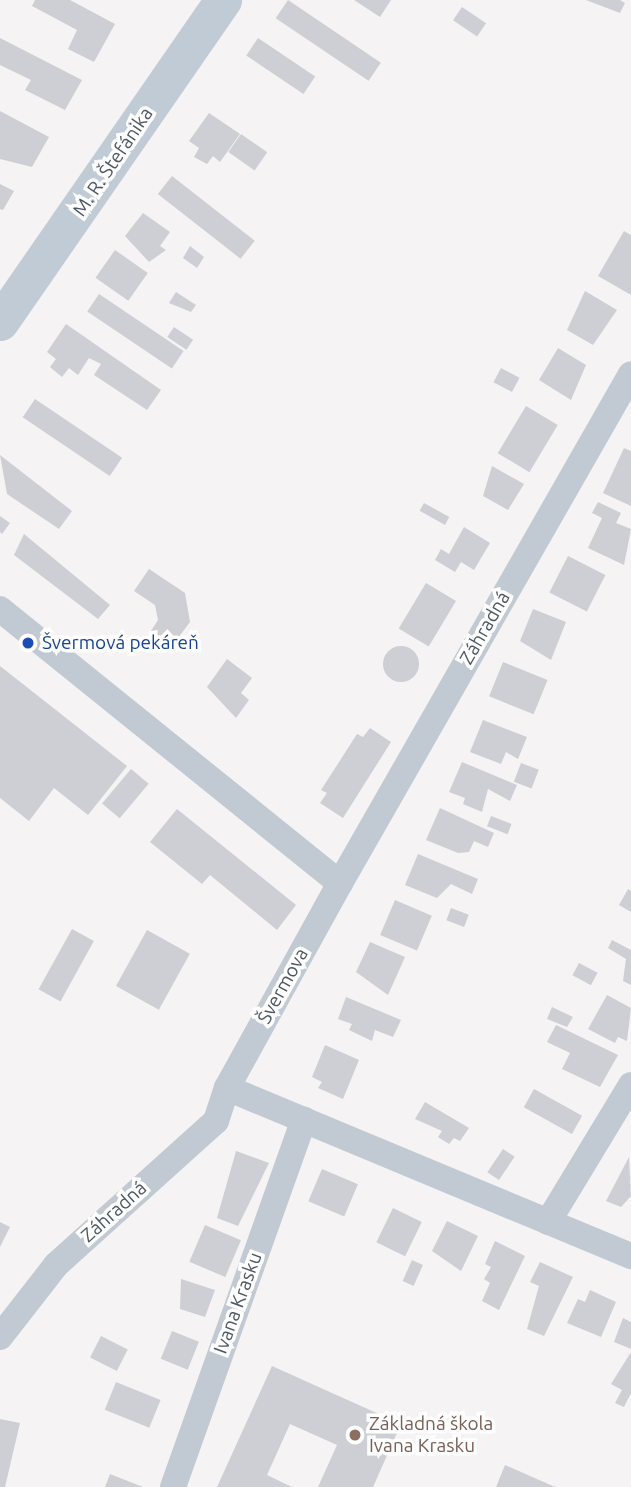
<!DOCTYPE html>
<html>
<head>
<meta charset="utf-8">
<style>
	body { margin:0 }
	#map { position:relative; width:631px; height:1487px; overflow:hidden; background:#f5f3f3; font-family:Ubuntu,sans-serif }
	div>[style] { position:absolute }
	.building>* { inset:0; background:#cdcfd5; transform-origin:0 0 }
	.round { border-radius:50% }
	.street>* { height:26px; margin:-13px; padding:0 13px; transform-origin:13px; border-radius:13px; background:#c1cad2 }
	.secondary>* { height:37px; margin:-18.5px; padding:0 18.5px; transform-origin:18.5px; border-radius:18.5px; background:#c1cbd6 }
	.dots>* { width:19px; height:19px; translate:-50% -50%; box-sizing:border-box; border:4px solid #fff; border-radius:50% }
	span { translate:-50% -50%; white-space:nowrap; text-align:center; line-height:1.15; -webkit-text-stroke:7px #fff; paint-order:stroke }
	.street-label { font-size:19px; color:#4a5661 }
	.transit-label { font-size:19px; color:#164399 }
	.left { translate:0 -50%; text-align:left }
	.education-label { font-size:19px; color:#785e54 }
</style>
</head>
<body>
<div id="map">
	<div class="building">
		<i style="clip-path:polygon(35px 0,70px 0,115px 24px,94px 62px,68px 49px,77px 30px,32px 6px)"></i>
		<i style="left:288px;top:0;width:112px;height:22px;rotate:34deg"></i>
		<i style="clip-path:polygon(354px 0,391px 0,380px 17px)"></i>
		<i style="clip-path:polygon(586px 0,620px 0,625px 3px,620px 13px)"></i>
		<i style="left:462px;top:7px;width:29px;height:16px;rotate:34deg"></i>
		<i style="clip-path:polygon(0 38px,82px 80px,65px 110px,25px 90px,31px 80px,0 65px)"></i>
		<i style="left:258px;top:38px;width:69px;height:21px;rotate:34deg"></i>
		<i style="clip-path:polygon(0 111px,49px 137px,32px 167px,0 159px)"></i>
		<i style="clip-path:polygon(209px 113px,240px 134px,220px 162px,213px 156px,207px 164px,194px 157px,199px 148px,189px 141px)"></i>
		<i style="left:241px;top:134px;width:32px;height:22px;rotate:35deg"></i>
		<i style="left:172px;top:176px;width:105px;height:23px;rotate:38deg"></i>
		<i style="clip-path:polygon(0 184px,14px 191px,3px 210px,0 209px)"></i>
		<i style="clip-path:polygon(143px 213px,170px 232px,160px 246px,166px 250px,149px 262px,125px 236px)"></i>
		<i style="clip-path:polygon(624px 231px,631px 235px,631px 295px,598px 276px)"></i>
		<i style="clip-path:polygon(190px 246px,204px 257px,197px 268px,183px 258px)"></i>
		<i style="left:115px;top:250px;width:40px;height:34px;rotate:35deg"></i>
		<i style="clip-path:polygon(585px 291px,617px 310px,593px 345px,567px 330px)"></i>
		<i style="clip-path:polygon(176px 292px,196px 305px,191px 312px,169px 303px)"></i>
		<i style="left:99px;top:294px;width:102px;height:21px;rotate:34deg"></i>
		<i style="clip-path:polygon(66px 324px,161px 390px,147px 410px,94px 375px,101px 364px,89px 358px,78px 375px,69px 368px,62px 377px,50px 367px,56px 359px,47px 352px)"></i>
		<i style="left:174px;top:327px;width:23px;height:12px;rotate:34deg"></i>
		<i style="clip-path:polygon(558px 348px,586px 365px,571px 400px,539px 380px)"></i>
		<i style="left:501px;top:368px;width:21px;height:16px;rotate:28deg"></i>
		<i style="left:35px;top:399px;width:105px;height:22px;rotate:34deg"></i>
		<i style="left:526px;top:406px;width:37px;height:55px;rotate:31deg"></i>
		<i style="clip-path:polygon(624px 448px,631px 451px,631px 506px,603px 493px)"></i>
		<i style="clip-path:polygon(0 455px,72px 511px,59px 529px,7px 494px)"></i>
		<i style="clip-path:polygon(492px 466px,524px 484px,508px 510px,483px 496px)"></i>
		<i style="clip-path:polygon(598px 502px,621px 513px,616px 523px,631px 529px,624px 565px,588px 548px,602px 518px,592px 513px)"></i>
		<i style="left:424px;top:503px;width:29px;height:9px;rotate:29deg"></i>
		<i style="clip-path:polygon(0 516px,10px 523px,2px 534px,0 532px)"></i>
		<i style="clip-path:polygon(464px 527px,490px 543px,474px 570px,461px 562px,455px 572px,435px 560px,441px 549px,449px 554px)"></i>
		<i style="clip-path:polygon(24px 534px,110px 605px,98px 619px,14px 555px)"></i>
		<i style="left:568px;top:556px;width:42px;height:41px;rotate:27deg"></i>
		<i style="clip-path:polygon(149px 569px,185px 593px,190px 622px,172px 646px,151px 631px,158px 620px,155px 605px,134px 591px)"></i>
		<i style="left:426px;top:583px;width:35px;height:53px;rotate:31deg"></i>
		<i style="clip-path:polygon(533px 609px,566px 622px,551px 660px,520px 641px)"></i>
		<i class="round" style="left:383px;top:646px;width:36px;height:36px"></i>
		<i style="clip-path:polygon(227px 659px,252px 678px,241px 693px,249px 700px,236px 718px,207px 687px)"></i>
		<i style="left:503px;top:662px;width:48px;height:37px;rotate:22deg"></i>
		<i style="clip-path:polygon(0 666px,127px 766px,88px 815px,54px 788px,29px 821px,0 798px)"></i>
		<i style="clip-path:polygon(483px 720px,527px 737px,518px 759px,506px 752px,501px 764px,470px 752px)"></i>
		<i style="clip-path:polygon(370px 728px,391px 742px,343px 818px,320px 803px,327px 793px,321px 790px,357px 734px,363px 737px)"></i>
		<i style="clip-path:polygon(462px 762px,517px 785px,510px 801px,488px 789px,482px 812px,463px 804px,465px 798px,449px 792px)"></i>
		<i style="left:521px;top:763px;width:19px;height:20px;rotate:21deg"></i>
		<i style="left:131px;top:769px;width:23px;height:45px;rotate:40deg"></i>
		<i style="clip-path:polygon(440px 808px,494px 833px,488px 847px,474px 841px,469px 852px,458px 853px,426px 840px)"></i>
		<i style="clip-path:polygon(177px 809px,296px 905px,277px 930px,210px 875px,202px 884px,150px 842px)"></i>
		<i style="left:491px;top:816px;width:22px;height:11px;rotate:21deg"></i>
		<i style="clip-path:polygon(418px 854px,478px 879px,472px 894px,451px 884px,437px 898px,405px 885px)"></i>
		<i style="clip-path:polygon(628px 889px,631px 891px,631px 912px,619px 905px)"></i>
		<i style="left:395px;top:900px;width:40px;height:38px;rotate:23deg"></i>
		<i style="left:451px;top:908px;width:19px;height:13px;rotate:21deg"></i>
		<i style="left:72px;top:929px;width:25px;height:69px;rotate:29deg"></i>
		<i style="left:147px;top:930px;width:49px;height:64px;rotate:29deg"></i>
		<i style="clip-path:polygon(612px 940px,631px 950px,631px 985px,623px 981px,626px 959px,608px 948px)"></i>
		<i style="clip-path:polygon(370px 942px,405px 957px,388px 995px,356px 972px)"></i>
		<i style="left:579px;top:963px;width:21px;height:14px;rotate:28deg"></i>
		<i style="clip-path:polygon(607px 995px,631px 1008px,627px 1041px,618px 1037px,615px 1043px,588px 1029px)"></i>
		<i style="clip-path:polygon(346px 997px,401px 1020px,393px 1037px,375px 1030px,372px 1041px,349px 1030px,352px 1024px,338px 1019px)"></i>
		<i style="clip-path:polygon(552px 1007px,573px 1017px,567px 1027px,547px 1019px)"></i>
		<i style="clip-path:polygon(556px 1025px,618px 1055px,600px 1087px,562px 1069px,570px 1053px,547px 1042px)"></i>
		<i style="clip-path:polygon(325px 1045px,359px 1060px,343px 1099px,318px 1088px,322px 1082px,312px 1077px)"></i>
		<i style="left:534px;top:1089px;width:55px;height:21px;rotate:29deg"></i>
		<i style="clip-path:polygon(425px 1102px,469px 1128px,460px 1141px,454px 1138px,449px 1144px,438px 1137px,442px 1131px,415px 1119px)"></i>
		<i style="left:503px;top:1149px;width:14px;height:28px;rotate:34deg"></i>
		<i style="clip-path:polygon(236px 1151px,269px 1163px,238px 1226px,217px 1218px)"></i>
		<i style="clip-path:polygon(629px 1157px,631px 1196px,621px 1207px,606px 1201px)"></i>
		<i style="left:322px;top:1169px;width:39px;height:35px;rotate:23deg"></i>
		<i style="left:393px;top:1208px;width:32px;height:38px;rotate:26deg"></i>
		<i style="clip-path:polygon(447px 1221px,478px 1236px,461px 1271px,432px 1251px)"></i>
		<i style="clip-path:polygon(0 1222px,10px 1227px,0 1247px)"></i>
		<i style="left:205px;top:1225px;width:39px;height:40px;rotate:23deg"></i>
		<i style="clip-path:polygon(495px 1241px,525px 1256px,499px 1310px,482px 1301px,490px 1283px,484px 1279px,491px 1267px,485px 1264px)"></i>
		<i style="left:412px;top:1260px;width:12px;height:23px;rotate:24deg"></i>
		<i style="clip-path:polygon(540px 1262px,573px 1277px,544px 1336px,527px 1329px,539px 1286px,530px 1282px)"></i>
		<i style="clip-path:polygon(181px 1279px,215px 1290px,205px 1317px,180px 1309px)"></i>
		<i style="clip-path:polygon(590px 1290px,616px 1302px,601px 1337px,567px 1323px,578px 1299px,585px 1302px)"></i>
		<i style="clip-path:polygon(623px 1318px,631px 1322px,631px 1349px,614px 1342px)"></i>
		<i style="left:172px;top:1331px;width:29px;height:30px;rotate:22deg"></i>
		<i style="left:101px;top:1336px;width:30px;height:24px;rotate:27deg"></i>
		<i style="clip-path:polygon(631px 1352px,631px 1393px,624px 1407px,615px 1403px,622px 1390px,611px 1384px)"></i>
		<i style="clip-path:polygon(272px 1366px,401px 1424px,373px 1487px,318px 1487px,337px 1445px,290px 1424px,267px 1475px,292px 1487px,217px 1487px)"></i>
		<i style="left:116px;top:1382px;width:48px;height:30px;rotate:22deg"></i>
		<i style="clip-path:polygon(0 1419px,20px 1423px,5px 1487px,0 1487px)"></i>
		<i style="clip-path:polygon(505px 1465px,555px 1487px,496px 1487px)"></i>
		<i style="clip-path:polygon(110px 1474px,143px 1487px,105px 1487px)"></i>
	</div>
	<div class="street">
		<i style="left:0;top:609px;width:437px;rotate:38.9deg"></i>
		<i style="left:340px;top:883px;width:234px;rotate:118.9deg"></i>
		<i style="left:227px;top:1088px;width:438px;rotate:22.6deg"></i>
		<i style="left:340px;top:883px;width:586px;rotate:-60.24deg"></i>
		<i style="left:548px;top:1222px;width:160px;rotate:-58.8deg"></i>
		<i style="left:0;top:1337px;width:91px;rotate:-52.1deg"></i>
		<i style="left:56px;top:1265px;width:215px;rotate:-42deg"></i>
		<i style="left:216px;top:1121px;width:35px;rotate:-72deg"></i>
		<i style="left:173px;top:1487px;width:390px;rotate:-70.4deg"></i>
	</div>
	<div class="secondary">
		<i style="left:0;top:322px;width:392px;rotate:-55.3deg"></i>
	</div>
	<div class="dots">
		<i style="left:28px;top:643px;background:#1a4fb4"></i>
		<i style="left:355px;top:1435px;background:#8d6e63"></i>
	</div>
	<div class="street-label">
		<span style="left:113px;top:162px;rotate:-56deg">M. R. Štefánika</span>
		<span style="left:485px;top:628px;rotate:-60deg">Záhradná</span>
		<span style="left:283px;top:986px;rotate:-61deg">Švermova</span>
		<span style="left:114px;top:1212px;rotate:-42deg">Záhradná</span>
		<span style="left:238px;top:1303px;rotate:-70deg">Ivana Krasku</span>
	</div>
	<div class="transit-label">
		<span class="left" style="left:42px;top:643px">Švermová pekáreň</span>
	</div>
	<div class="education-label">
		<span class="left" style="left:369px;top:1435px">Základná škola<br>Ivana Krasku</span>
	</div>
</div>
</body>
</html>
